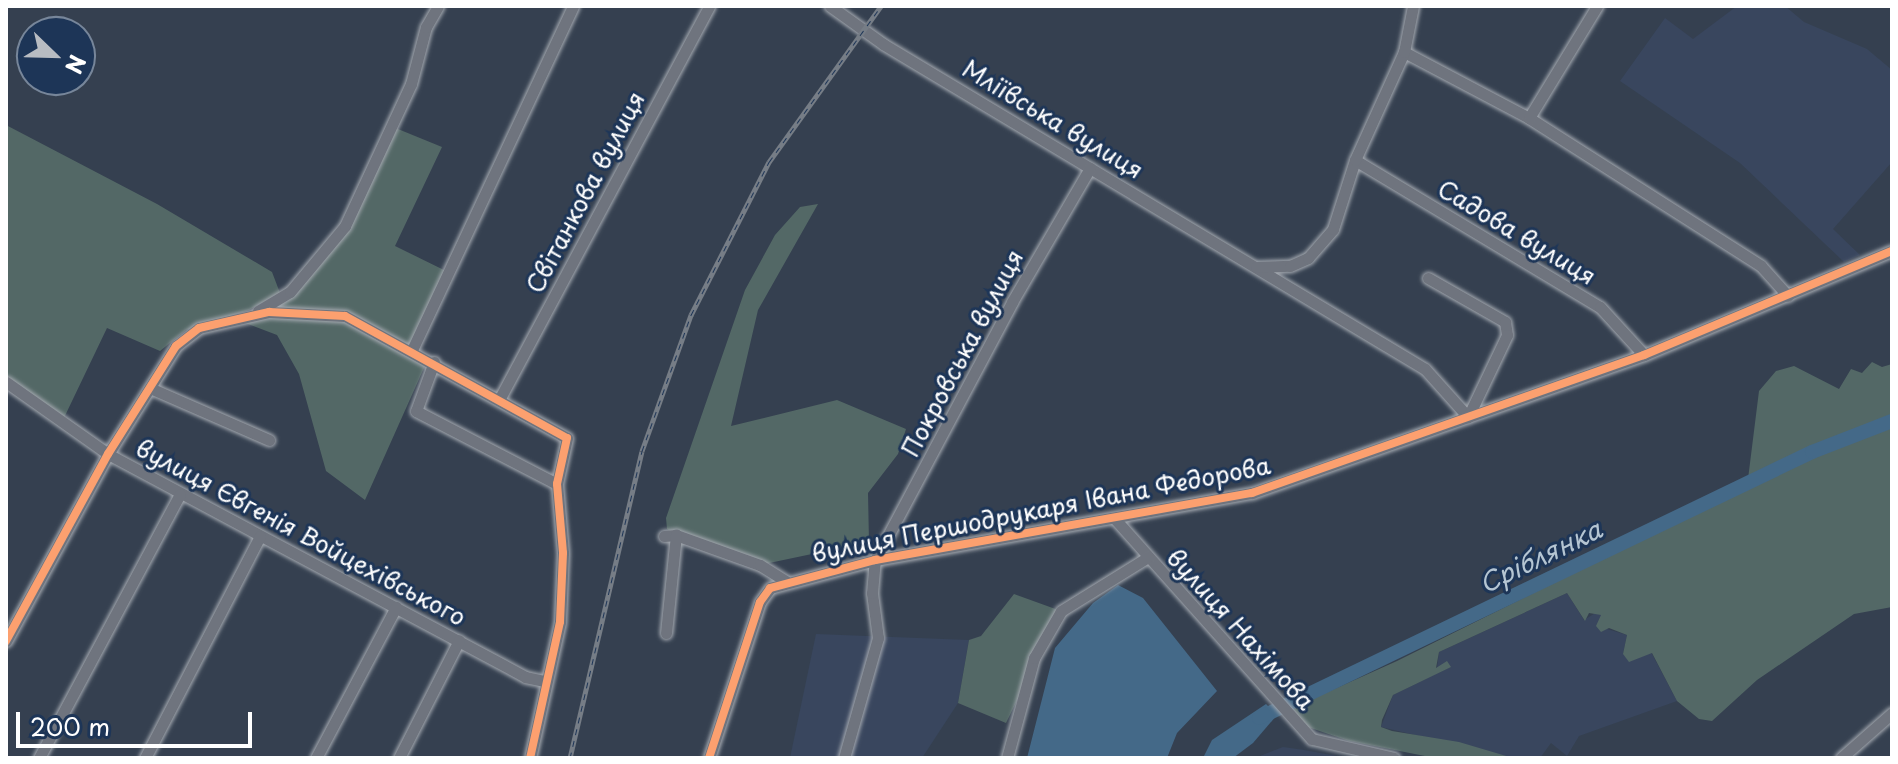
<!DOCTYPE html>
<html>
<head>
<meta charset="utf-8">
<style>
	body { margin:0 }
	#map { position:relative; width:1898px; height:764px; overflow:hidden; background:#354050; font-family:"Playpen Sans",sans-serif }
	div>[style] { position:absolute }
	.built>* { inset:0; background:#39465e }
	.green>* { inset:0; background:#536866 }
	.water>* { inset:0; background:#446988 }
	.river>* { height:14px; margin:-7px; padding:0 7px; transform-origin:7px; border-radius:7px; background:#446988 }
	.roads { filter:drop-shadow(0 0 2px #a4a9b0) drop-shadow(0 0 2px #a4a9b0) }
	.minor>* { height:11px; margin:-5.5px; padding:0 5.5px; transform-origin:5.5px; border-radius:5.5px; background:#6f747e }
	.rail>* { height:5px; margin-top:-2.5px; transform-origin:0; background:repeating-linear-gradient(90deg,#1d3557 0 6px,#767d86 0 12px); box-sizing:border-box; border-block:2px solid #767d86 }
	.cycleway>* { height:8px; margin:-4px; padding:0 4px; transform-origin:4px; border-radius:4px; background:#fca06f }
	span { translate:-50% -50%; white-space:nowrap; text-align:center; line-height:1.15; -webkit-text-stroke:6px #1d3557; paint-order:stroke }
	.street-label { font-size:24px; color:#fff }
	.water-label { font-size:26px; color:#b5c5d2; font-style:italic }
	.frame { position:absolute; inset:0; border:8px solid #fff; pointer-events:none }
	.north { position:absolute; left:16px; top:16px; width:80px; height:80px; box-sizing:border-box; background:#1d3557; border:2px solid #77869a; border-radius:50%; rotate:113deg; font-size:22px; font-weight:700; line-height:32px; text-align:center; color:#fff }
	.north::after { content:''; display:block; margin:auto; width:28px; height:36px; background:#b8bcc2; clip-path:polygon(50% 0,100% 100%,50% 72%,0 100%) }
	.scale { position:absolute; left:16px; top:712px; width:236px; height:36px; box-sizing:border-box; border:4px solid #fff; border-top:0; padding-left:10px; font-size:24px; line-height:28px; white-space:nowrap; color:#fff; -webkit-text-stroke:6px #1d3557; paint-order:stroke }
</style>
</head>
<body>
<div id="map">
	<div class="built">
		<i style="clip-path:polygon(1737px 6px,1785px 6px,1804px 22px,1867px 49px,1892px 70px,1892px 162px,1833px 229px,1860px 255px,1844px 262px,1740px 163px,1620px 81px,1665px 18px,1693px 39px)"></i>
		<i style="clip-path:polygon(1567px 593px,1584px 620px,1597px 612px,1602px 615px,1597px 626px,1627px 635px,1623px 654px,1651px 652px,1677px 701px,1579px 736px,1567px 756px,1551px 743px,1540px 758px,1513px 758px,1381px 727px,1393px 695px,1450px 667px,1437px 668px,1439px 652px)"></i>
		<i style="clip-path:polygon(816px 634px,969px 640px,958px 703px,922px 758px,790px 758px)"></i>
		<i style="clip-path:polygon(1283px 747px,1304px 750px,1347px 758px,1255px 758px)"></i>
	</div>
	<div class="green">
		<i style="clip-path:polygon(6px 125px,157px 204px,272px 272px,280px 293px,249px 310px,186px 330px,160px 351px,107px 328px,62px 422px,6px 382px)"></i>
		<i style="clip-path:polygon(393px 127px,442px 147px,395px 246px,448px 272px,412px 349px,428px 359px,365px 500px,326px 471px,299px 374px,277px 335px,240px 321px,290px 292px,345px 226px)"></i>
		<i style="clip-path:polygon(818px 204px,758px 310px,731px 426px,837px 400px,906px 429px,898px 454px,868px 493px,869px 542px,760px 565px,676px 535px,667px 529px,666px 518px,745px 290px,775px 235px,800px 207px)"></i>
		<i style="clip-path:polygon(1872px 362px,1882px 367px,1892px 364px,1892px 607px,1854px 614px,1757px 680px,1712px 721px,1699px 719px,1677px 701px,1652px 653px,1629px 662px,1623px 654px,1627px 635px,1609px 628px,1601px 632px,1596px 626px,1601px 615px,1589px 613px,1585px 621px,1567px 593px,1439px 652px,1436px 668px,1447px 661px,1451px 667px,1393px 695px,1382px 720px,1381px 727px,1392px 731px,1459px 742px,1513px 758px,1435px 758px,1349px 741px,1305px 726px,1292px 708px,1397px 661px,1747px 487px,1759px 391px,1776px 371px,1794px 366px,1839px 389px,1851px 369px,1862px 373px)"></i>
		<i style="clip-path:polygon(1014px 594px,1061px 611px,1006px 723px,958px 703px,969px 640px,981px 636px)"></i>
	</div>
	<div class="water">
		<i style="clip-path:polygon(1118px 585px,1143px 598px,1217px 691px,1177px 733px,1167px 758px,1027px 758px,1055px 648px,1093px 603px)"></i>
		<i style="clip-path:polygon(1266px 704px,1277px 715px,1253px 743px,1233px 758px,1203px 758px,1212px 740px)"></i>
	</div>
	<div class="river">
		<i style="left:1259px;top:718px;width:614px;rotate:-25.69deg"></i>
		<i style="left:1812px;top:452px;width:86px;rotate:-21.2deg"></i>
	</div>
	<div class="roads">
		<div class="minor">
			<i style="left:830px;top:6px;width:65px;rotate:35.6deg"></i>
			<i style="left:883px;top:44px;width:632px;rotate:30.95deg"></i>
			<i style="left:1425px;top:369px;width:64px;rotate:48.1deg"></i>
			<i style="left:1404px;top:52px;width:141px;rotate:27.8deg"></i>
			<i style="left:1529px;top:118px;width:275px;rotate:32.5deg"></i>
			<i style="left:1761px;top:266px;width:40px;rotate:48deg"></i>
			<i style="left:1529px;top:118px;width:131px;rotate:-58.7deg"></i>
			<i style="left:1355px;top:160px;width:286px;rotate:31deg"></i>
			<i style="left:1600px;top:307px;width:65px;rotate:47.5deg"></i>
			<i style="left:1256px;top:267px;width:34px;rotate:-2deg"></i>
			<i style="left:1290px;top:266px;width:20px;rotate:-24deg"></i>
			<i style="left:1308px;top:258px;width:38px;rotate:-49deg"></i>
			<i style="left:1333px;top:229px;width:72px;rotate:-72.3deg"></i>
			<i style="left:1355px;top:160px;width:119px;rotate:-65.6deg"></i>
			<i style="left:1404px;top:52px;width:47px;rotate:-78.9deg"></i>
			<i style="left:1428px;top:278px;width:89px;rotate:29.7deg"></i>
			<i style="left:1505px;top:322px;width:13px;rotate:81deg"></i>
			<i style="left:1507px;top:335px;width:91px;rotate:115.4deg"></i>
			<i style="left:258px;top:311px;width:37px;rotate:-31deg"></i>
			<i style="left:290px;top:292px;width:86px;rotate:-50.2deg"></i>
			<i style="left:345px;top:226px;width:157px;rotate:-65.1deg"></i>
			<i style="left:411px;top:84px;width:59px;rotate:-75.3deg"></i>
			<i style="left:426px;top:27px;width:24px;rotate:-60deg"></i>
			<i style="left:412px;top:350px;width:380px;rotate:-64.9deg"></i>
			<i style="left:434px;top:362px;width:52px;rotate:110.2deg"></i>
			<i style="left:416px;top:411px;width:159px;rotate:27.4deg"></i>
			<i style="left:6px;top:382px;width:125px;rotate:35.2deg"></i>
			<i style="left:108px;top:454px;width:473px;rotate:28.1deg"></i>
			<i style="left:525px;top:677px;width:19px;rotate:12deg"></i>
			<i style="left:150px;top:388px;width:130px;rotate:23.6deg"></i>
			<i style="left:500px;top:398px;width:444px;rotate:-61.9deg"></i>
			<i style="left:1115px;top:519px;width:295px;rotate:48.2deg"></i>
			<i style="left:1312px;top:739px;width:84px;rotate:13deg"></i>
			<i style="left:664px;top:536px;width:12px;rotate:-5deg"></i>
			<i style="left:676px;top:535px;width:89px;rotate:19.7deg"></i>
			<i style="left:760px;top:565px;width:31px;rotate:32deg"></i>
			<i style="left:666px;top:633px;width:99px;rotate:-84.2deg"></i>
			<i style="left:6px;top:641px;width:213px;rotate:-61.4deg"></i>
			<i style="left:108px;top:454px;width:128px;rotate:-57.8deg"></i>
			<i style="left:176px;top:346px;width:29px;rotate:-38deg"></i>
			<i style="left:199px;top:328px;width:72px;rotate:-12.9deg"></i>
			<i style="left:269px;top:312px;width:76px;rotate:3deg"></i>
			<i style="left:345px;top:316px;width:253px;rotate:28.8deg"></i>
			<i style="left:567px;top:438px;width:47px;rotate:102.3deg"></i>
			<i style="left:557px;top:484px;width:69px;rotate:85deg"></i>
			<i style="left:563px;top:553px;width:69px;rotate:92.5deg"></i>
			<i style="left:560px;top:622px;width:139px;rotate:102.4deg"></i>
			<i style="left:39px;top:758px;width:299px;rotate:-61.9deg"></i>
			<i style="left:145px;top:758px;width:250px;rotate:-62.6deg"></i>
			<i style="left:316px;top:758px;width:171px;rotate:-62.1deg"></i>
			<i style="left:399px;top:758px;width:132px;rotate:-63deg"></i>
			<i style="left:709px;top:758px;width:164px;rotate:-71.9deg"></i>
			<i style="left:760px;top:602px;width:17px;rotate:-54deg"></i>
			<i style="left:770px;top:588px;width:109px;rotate:-14.9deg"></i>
			<i style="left:875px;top:560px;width:383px;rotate:-10.1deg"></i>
			<i style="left:1252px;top:493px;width:416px;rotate:-19.4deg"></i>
			<i style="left:1644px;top:355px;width:269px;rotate:-22.8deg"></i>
			<i style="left:844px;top:758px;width:125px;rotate:-74.2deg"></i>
			<i style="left:878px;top:638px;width:45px;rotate:-97.6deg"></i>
			<i style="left:872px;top:593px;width:33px;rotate:-85deg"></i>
			<i style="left:875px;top:560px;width:292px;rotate:-62deg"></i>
			<i style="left:1012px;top:302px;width:155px;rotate:-59.8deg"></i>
			<i style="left:1007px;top:758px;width:104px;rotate:-74.9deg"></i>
			<i style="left:1034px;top:658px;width:54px;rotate:-60.1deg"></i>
			<i style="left:1061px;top:611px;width:102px;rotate:-31.8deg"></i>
			<i style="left:1841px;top:758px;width:68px;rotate:-41.4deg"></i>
		</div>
	</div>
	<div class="rail">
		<i style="left:570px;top:758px;width:315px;rotate:-76.8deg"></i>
		<i style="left:642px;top:451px;width:145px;rotate:-70.2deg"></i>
		<i style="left:691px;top:315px;width:172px;rotate:-63deg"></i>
		<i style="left:769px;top:162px;width:192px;rotate:-54.3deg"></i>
	</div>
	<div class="cycleway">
		<i style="left:6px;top:641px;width:213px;rotate:-61.4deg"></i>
		<i style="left:108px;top:454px;width:128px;rotate:-57.8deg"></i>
		<i style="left:176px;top:346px;width:29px;rotate:-38deg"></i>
		<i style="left:199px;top:328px;width:72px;rotate:-12.9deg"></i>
		<i style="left:269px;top:312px;width:76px;rotate:3deg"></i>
		<i style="left:345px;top:316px;width:253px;rotate:28.8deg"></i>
		<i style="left:567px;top:438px;width:47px;rotate:102.3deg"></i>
		<i style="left:557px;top:484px;width:69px;rotate:85deg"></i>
		<i style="left:563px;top:553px;width:69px;rotate:92.5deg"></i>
		<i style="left:560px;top:622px;width:139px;rotate:102.4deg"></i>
		<i style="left:709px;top:758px;width:164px;rotate:-71.9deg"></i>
		<i style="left:760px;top:602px;width:17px;rotate:-54deg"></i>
		<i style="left:770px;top:588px;width:109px;rotate:-14.9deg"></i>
		<i style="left:875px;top:560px;width:383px;rotate:-10.1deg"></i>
		<i style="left:1252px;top:493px;width:416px;rotate:-19.4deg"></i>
		<i style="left:1644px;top:355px;width:269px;rotate:-22.8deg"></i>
	</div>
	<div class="street-label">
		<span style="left:1053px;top:119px;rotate:31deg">Мліївська вулиця</span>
		<span style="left:585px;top:192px;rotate:-62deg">Світанкова вулиця</span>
		<span style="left:1517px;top:232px;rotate:31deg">Садова вулиця</span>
		<span style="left:962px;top:353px;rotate:-62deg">Покровська вулиця</span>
		<span style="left:1041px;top:509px;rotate:-11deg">вулиця Першодрукаря Івана Федорова</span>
		<span style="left:301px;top:532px;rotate:28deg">вулиця Євгенія Войцехівського</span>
		<span style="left:1241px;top:629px;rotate:48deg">вулиця Нахімова</span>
	</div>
	<div class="water-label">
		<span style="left:1540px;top:556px;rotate:-26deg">Сріблянка</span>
	</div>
	<div class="frame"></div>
	<div class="north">N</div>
	<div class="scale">200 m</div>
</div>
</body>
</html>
